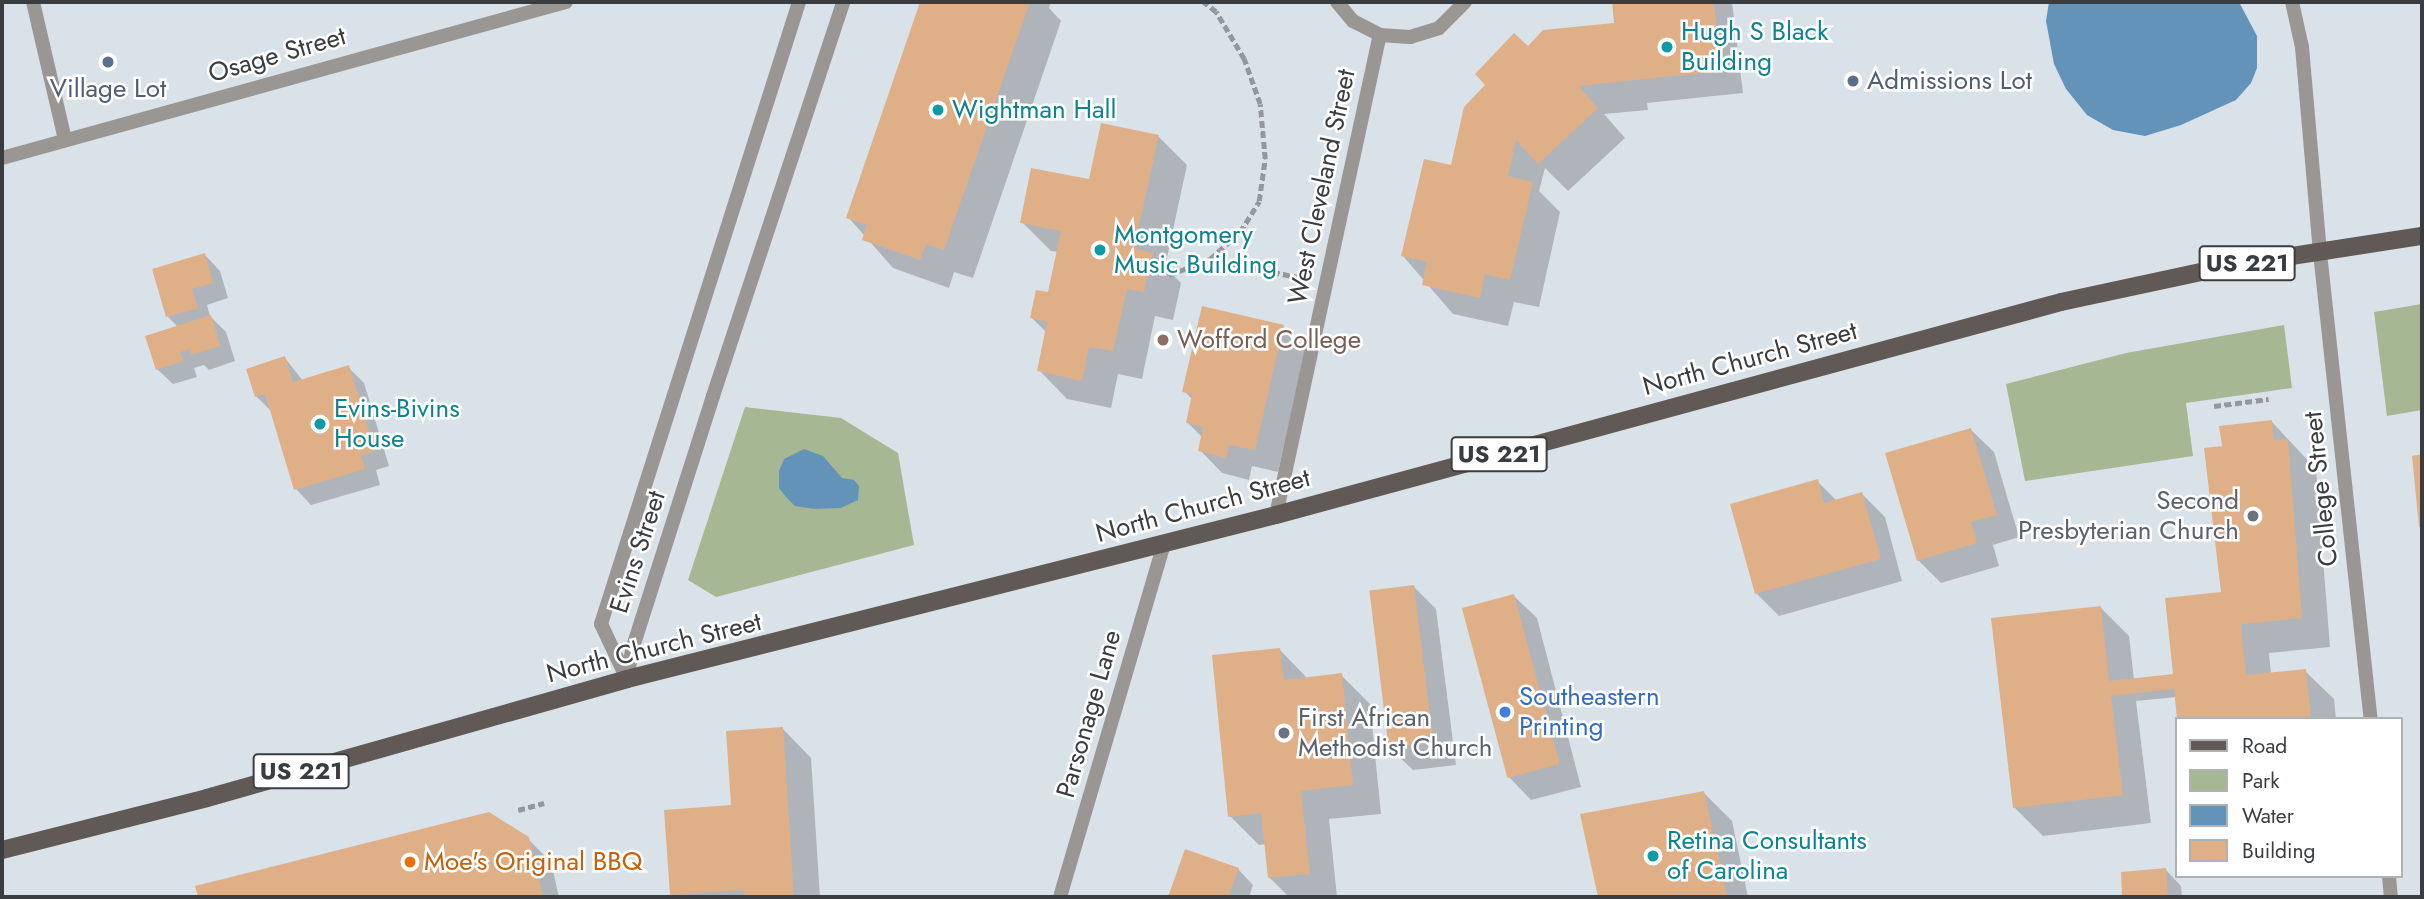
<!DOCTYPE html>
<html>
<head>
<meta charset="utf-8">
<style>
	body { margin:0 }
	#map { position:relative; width:2424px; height:899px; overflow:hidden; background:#dae2e9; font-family:Jost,sans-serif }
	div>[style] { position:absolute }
	.green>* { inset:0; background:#a6b793 }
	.water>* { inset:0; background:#6393b8 }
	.shadow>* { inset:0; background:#0003 }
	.building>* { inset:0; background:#dfb088; transform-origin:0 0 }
	.path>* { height:4.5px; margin-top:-2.25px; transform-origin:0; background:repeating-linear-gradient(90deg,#92989d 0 7px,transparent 0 10.5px) }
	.service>* { height:14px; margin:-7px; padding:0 7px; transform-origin:7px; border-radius:7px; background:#9a9694 }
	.minor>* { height:14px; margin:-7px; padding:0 7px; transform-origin:7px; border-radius:7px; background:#9a9694 }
	.primary>* { height:18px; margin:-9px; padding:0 9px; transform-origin:9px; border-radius:9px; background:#605955 }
	.dots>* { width:19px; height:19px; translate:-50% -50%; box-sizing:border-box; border:4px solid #fff; border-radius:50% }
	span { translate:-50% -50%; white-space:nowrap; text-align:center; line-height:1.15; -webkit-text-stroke:5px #fff; paint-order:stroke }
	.shield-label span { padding:2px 5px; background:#fff; border:2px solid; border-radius:5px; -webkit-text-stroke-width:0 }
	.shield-label { font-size:24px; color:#3a3d40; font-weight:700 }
	.culture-label { font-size:26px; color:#0d838f }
	.left { translate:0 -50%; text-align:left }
	.street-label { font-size:26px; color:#3a3d40 }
	.service-label { font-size:26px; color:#4e5e75 }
	.education-label { font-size:26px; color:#785e54 }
	.worship-label { font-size:26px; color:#5b616d }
	.right { translate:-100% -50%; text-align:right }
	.shop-label { font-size:26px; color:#366cbe }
	.food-label { font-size:26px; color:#c56008 }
	.frame { position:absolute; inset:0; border:4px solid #3a3d40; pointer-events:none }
	.legend { position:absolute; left:2175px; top:717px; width:228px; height:161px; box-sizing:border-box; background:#fff; border:2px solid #b0b1b3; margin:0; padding:9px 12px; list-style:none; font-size:21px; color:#3a3d40 }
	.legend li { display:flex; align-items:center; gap:14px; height:35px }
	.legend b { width:35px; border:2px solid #b0b1b3 }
</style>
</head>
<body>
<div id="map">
	<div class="green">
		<i style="clip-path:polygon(2422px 304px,2422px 410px,2387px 416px,2374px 312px)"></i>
		<i style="clip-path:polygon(2284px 325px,2292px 388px,2186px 403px,2193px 456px,2025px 481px,2006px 384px,2126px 353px)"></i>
		<i style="clip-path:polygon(745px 407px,841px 418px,898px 453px,914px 545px,716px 597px,688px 580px)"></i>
	</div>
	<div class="water">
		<i style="clip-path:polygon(2049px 2px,2239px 2px,2257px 36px,2257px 68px,2251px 83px,2236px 100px,2181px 125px,2145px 136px,2113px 130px,2087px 115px,2066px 89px,2054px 64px,2046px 21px)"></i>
		<i style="clip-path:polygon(804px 449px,823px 456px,842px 478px,854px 480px,859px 486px,858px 500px,841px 508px,814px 509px,795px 506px,786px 497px,779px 488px,779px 471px,784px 459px)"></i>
	</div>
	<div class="shadow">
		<i style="clip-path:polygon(922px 2px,1051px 2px,1049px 8px,1061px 21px,973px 278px,954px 272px,949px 288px,893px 268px,848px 217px)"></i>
		<i style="clip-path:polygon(1614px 2px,1732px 2px,1743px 93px,1647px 103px,1648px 110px,1604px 114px,1625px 138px,1568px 191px,1545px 168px,1539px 191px,1560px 212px,1539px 307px,1514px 302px,1508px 326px,1453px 314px,1403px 256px,1452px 167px,1528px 48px,1616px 28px)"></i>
		<i style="clip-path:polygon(1158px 136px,1187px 165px,1165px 267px,1181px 283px,1173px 320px,1155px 316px,1142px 379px,1118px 374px,1111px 408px,1067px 399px,1039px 370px,1046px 332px,1032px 318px,1049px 294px,1058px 252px,1051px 251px,1022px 222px)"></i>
		<i style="clip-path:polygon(205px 255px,220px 271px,228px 298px,207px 305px,210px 316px,226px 332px,235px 361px,209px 370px,204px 365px,194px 368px,197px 377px,173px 384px,157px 369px,178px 327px,168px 317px,154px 270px)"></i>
		<i style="clip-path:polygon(1283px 326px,1306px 349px,1278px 472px,1252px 466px,1249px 480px,1222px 473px,1200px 450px,1202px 437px,1188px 423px,1193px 400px,1184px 391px)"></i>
		<i style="clip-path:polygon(285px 358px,303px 381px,348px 367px,364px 383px,389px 466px,376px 470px,380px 485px,311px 505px,296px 489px,273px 413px,256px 396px)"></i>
		<i style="clip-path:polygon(2271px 421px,2316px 469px,2330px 647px,2269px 653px,2271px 674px,2305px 671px,2334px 699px,2336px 719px,2179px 719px,2177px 697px,2136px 701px,2151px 823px,2043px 836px,2014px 807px,2100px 607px,2129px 636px,2134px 680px,2175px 676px,2223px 594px,2223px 447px)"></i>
		<i style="clip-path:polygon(1971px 430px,1994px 452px,2019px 537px,1993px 545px,1999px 566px,1941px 583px,1918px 560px)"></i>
		<i style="clip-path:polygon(1817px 481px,1837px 501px,1862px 494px,1885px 517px,1902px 581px,1779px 616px,1756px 593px)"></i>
		<i style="clip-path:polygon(1414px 587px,1436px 609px,1456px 765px,1413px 770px,1390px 748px)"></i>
		<i style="clip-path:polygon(1514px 596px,1537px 618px,1581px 787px,1531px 800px,1509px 777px)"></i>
		<i style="clip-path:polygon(1280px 650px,1308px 679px,1341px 675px,1370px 704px,1381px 814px,1329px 819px,1337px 897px,1289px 897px,1269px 877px,1266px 844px,1259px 845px,1230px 816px)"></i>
		<i style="clip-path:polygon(783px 729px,811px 758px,820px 897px,675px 897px,672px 894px)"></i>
		<i style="clip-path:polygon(1703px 792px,1732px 821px,1748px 897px,1600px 897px,1582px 815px)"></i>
		<i style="clip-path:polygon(527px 838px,551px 862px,559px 897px,200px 897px,197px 887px)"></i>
		<i style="clip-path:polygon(1186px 851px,1238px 869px,1253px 885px,1249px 897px,1170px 897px)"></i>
		<i style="clip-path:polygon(2166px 870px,2181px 886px,2182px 897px,2124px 897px,2123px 873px)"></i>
	</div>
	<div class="building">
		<i style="clip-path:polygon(920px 2px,1030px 2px,944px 250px,926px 244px,920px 260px,862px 240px,867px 225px,846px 218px)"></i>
		<i style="clip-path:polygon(1612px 2px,1714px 2px,1721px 71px,1578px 86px,1598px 108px,1538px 164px,1516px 140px,1508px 176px,1533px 182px,1510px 280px,1485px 274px,1480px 298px,1422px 285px,1427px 262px,1401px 256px,1424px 159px,1451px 165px,1464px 107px,1485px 85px,1475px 74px,1514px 33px,1528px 46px,1543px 30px,1614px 23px)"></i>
		<i style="clip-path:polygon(1101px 123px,1159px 135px,1134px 248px,1153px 253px,1144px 292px,1127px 289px,1113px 351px,1089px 347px,1082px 381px,1037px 371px,1047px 322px,1030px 318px,1036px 290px,1048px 292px,1061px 231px,1020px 223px,1031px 168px,1089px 179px)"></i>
		<i style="clip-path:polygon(205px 253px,213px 283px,192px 289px,198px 308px,166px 317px,152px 269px)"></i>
		<i style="clip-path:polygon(1202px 306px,1284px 325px,1255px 450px,1229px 445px,1226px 458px,1198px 451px,1203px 427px,1186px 423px,1192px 394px,1182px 392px)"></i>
		<i style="clip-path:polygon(211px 315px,220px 346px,191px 355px,190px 349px,180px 352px,183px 361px,156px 370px,145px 336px)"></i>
		<i style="clip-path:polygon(285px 356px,293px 382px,349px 365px,375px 451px,361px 455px,365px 469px,294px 490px,265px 394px,255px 397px,246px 369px)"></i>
		<i style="clip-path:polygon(2272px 420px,2274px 440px,2288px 439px,2302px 618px,2241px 624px,2246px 675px,2306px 669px,2311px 719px,2177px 719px,2174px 689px,2111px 696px,2123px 795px,2013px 808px,1991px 618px,2101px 606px,2109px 681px,2173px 674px,2165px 598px,2221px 592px,2204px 448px,2222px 446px,2219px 426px)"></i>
		<i style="clip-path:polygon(1971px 428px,1997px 515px,1971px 522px,1977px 543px,1917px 561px,1885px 453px)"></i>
		<i style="clip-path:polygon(2422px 454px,2422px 527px,2419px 527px,2412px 456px)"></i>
		<i style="clip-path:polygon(1818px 479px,1824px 503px,1862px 492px,1881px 559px,1755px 594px,1730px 504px)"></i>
		<i style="left:1414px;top:585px;width:159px;height:45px;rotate:83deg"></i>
		<i style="left:1514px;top:594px;width:176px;height:54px;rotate:75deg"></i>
		<i style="clip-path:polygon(1280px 648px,1284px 680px,1342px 673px,1353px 785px,1301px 791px,1310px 874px,1268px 878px,1261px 813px,1228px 817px,1212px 655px)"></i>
		<i style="clip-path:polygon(783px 727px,794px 897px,744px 897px,744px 890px,670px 895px,664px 810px,731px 805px,726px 731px)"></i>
		<i style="clip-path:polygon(1704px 791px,1727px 897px,1598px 897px,1580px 814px)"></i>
		<i style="clip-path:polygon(489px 812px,529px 837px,543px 897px,198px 897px,195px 886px)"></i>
		<i style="clip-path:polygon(1185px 849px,1239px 868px,1228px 897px,1168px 897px)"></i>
		<i style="clip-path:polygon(2166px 868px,2168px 897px,2122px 897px,2121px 872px)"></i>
	</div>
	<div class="path">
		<i style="left:1211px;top:259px;width:93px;rotate:11.8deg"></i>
		<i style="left:1169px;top:275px;width:44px;rotate:-21.3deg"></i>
		<i style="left:1210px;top:259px;width:40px;rotate:-42deg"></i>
		<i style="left:1240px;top:232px;width:36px;rotate:-58deg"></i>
		<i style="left:1259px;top:201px;width:42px;rotate:-81.9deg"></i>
		<i style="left:1265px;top:159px;width:55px;rotate:-95.2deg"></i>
		<i style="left:1260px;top:104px;width:48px;rotate:-109.6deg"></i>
		<i style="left:1244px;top:59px;width:55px;rotate:-120.8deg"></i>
		<i style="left:1216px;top:12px;width:16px;rotate:-142deg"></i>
		<i style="left:2214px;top:406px;width:55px;rotate:-7.3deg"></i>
		<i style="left:518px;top:810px;width:27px;rotate:-15deg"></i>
	</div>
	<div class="service">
		<i style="left:33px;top:2px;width:142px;rotate:76.9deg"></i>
		<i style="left:1337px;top:2px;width:25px;rotate:50deg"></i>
		<i style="left:1353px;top:21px;width:30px;rotate:27deg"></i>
		<i style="left:1380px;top:35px;width:30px;rotate:4deg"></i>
		<i style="left:1410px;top:37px;width:30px;rotate:-17deg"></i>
		<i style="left:1439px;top:28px;width:37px;rotate:-45deg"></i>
		<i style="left:1276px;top:515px;width:491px;rotate:-77.8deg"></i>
	</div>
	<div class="minor">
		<i style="left:2292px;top:2px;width:46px;rotate:77.5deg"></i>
		<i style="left:2302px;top:47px;width:207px;rotate:85deg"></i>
		<i style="left:2320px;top:253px;width:469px;rotate:83.8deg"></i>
		<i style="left:2px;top:158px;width:585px;rotate:-15.46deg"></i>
		<i style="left:627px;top:679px;width:61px;rotate:-115.3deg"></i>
		<i style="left:601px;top:624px;width:653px;rotate:-72.34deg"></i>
		<i style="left:627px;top:679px;width:29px;rotate:-80deg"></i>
		<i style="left:632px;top:650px;width:267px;rotate:-72.3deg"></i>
		<i style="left:713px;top:396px;width:415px;rotate:-71.7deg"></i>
		<i style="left:2389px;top:876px;width:21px;rotate:85deg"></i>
		<i style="left:1060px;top:897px;width:368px;rotate:-73.6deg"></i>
	</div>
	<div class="primary">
		<i style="left:2px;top:850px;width:211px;rotate:-14.2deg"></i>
		<i style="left:207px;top:798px;width:437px;rotate:-15.8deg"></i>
		<i style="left:627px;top:679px;width:669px;rotate:-14.18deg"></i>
		<i style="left:1276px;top:515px;width:813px;rotate:-15.18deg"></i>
		<i style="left:2061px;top:302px;width:177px;rotate:-12.1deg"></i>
		<i style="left:2234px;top:265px;width:190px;rotate:-8.8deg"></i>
	</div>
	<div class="dots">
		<i style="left:1667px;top:47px;background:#0f9aa8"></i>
		<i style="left:108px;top:62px;background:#5c6f8a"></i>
		<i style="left:1853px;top:81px;background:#5c6f8a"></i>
		<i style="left:938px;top:110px;background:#0f9aa8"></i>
		<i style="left:1100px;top:250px;background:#0f9aa8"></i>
		<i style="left:1163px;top:340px;background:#8d6e63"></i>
		<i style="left:320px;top:424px;background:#0f9aa8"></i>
		<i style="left:2253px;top:516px;background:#6b7280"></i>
		<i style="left:1505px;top:712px;background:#3f7fe0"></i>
		<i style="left:1284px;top:733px;background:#6b7280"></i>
		<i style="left:1653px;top:856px;background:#0f9aa8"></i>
		<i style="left:410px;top:862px;background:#e8710a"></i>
	</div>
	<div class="shield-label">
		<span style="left:2247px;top:263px">US 221</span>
		<span style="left:1499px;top:454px">US 221</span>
		<span style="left:301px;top:771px">US 221</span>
	</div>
	<div class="culture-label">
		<span class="left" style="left:1681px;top:47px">Hugh S Black<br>Building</span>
		<span class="left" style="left:952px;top:110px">Wightman Hall</span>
		<span class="left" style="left:1114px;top:250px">Montgomery<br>Music Building</span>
		<span class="left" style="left:334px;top:424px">Evins-Bivins<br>House</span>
		<span class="left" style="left:1667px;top:856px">Retina Consultants<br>of Carolina</span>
	</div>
	<div class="street-label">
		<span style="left:277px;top:55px;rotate:-16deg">Osage Street</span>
		<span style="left:1322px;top:187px;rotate:-78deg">West Cleveland Street</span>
		<span style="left:1750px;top:359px;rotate:-15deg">North Church Street</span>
		<span style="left:2321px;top:489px;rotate:-96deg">College Street</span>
		<span style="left:1203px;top:506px;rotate:-15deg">North Church Street</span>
		<span style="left:638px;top:552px;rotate:-72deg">Evins Street</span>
		<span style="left:654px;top:648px;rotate:-14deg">North Church Street</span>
		<span style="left:1089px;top:714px;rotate:-74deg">Parsonage Lane</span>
	</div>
	<div class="service-label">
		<span class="left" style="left:1867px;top:81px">Admissions Lot</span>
		<span style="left:108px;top:89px">Village Lot</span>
	</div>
	<div class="education-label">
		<span class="left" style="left:1177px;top:340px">Wofford College</span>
	</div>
	<div class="worship-label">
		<span class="right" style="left:2239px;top:516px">Second<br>Presbyterian Church</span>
		<span class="left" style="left:1298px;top:733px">First African<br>Methodist Church</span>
	</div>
	<div class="shop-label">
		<span class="left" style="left:1519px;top:712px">Southeastern<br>Printing</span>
	</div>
	<div class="food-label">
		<span class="left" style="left:424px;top:862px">Moe's Original BBQ</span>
	</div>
	<div class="frame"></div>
	<ul class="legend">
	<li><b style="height:9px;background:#605955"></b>Road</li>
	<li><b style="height:19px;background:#a6b793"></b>Park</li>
	<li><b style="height:19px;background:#6393b8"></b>Water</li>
	<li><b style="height:19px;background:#dfb088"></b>Building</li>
	</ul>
</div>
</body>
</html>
